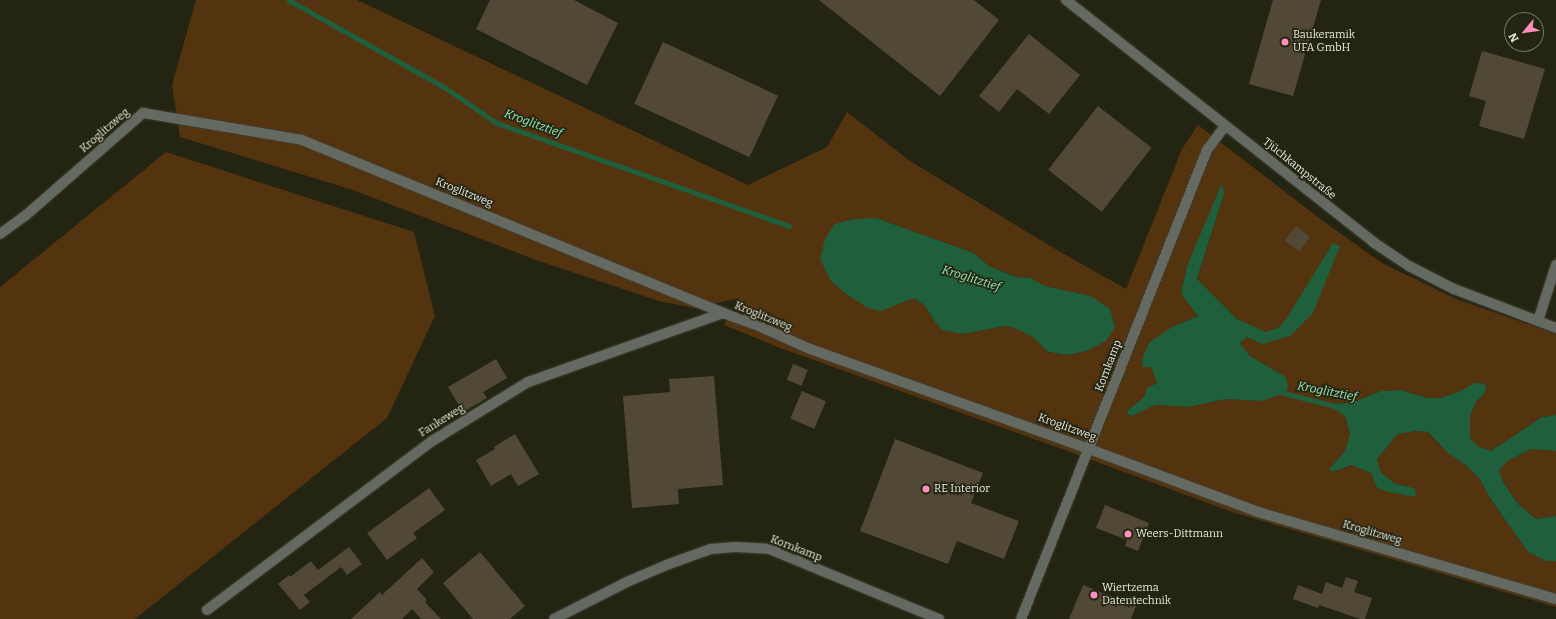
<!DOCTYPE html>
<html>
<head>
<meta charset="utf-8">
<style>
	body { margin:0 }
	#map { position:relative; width:1556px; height:619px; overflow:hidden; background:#242412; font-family:Bitter,serif }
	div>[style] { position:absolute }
	.green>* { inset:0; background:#54330f }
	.water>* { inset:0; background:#1f5f3b }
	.stream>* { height:4.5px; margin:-2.25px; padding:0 2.25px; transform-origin:2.25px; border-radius:2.25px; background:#1f5f3b }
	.building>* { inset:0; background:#514936; transform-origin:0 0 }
	.roads { filter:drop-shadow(0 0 1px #40402f) drop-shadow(0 0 1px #40402f) }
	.street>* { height:10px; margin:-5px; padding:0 5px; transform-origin:5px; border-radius:5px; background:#646961 }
	.dots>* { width:11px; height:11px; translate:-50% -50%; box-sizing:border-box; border:2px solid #242412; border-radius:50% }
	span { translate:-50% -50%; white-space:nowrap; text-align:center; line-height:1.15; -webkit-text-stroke:3px #242412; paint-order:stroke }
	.poi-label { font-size:11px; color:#eaeadf }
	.left { translate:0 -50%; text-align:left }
	.street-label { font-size:11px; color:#eaeadf }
	.water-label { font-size:12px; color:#94eeb5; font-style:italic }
	.north { position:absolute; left:1504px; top:12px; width:40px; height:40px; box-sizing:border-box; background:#242412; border:1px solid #737364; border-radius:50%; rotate:241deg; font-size:11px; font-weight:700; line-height:16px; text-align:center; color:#eaeadf }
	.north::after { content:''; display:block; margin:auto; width:14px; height:18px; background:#fe8ebd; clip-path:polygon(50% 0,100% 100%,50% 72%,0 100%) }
</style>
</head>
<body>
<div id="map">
	<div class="green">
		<i style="clip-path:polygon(evenodd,196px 0,357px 0,748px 185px,827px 147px,847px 112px,910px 161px,1057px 250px,1126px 289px,1182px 149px,1198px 125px,1323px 221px,1382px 263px,1456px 299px,1556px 334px,1556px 415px,1542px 417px,1491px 451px,1478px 447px,1470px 438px,1470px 416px,1476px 402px,1485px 393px,1487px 387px,1481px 383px,1474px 383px,1461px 391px,1441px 398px,1428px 398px,1400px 390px,1381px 391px,1351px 403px,1327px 404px,1345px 416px,1350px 434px,1345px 451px,1329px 469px,1333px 472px,1351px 465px,1371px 473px,1377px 488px,1415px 488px,1396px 484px,1381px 473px,1377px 459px,1398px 434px,1417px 431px,1428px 432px,1448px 453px,1466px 465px,1479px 478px,1490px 498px,1528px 552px,1546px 561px,1556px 561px,1556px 607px,1232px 512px,1062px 449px,783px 349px,724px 325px,739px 298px,694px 308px,659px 301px,536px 260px,350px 189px,180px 137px,172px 85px,196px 0,1224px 194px,1197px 280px,1237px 319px,1254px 327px,1266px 332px,1279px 327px,1286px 319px,1290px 336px,1247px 337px,1240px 343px,1250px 356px,1286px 377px,1262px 401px,1226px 399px,1189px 407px,1156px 405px,1131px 416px,1126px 412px,1145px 396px,1157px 383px,1151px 367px,1142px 367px,1172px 327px,1198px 316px,1181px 294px,1187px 266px,1224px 194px,196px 0,876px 218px,974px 253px,989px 266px,1016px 277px,1031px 278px,1045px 286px,1091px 296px,1087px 351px,1068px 355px,1048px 352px,1033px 337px,1019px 330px,1006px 326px,963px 334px,935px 322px,925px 306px,914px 298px,876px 218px)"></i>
		<i style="clip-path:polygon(166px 152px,414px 232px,435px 316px,387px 418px,135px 619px,0 619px,0 287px)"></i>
		<i style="clip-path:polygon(1531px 449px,1556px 451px,1556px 516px,1536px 519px,1519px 505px,1503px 482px,1499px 470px,1508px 461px)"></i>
	</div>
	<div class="water">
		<i style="clip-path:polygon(1222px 183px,1224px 194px,1197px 279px,1237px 319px,1266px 332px,1279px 327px,1286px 319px,1333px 243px,1340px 246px,1313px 313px,1290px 336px,1262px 344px,1247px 337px,1240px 343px,1250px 356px,1286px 377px,1288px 387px,1285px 393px,1262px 401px,1226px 399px,1189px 407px,1156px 405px,1131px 416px,1126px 412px,1145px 396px,1147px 388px,1157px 383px,1151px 367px,1142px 367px,1143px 355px,1150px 342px,1172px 327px,1198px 316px,1181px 294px,1187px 266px)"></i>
		<i style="clip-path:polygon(876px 218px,974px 253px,989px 266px,1016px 277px,1031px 278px,1045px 286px,1091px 296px,1110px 309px,1115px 327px,1106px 341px,1087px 351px,1068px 355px,1048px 352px,1033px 337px,1019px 330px,1006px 326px,963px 334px,942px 330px,935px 322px,925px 306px,914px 298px,881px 311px,868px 308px,846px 294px,831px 281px,820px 259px,825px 239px,835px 224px,854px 219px)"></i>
		<i style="clip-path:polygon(1474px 383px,1481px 383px,1487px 386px,1485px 393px,1476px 402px,1470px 416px,1470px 438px,1479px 447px,1491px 451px,1542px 417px,1556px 415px,1556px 451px,1531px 449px,1508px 461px,1499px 470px,1503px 482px,1519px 505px,1536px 519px,1556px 516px,1556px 561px,1546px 561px,1528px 552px,1490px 498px,1479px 478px,1466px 465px,1448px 453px,1428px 432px,1417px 431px,1398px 434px,1377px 459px,1381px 473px,1396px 484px,1415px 488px,1416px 497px,1389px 492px,1377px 488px,1371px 473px,1351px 465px,1333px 472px,1329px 469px,1345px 451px,1350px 434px,1345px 416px,1326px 404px,1351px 403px,1381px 391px,1400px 390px,1428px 398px,1441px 398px,1461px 391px)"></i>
	</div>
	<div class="stream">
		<i style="left:289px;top:0;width:180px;rotate:29.3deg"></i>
		<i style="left:446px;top:88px;width:62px;rotate:34.5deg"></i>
		<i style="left:497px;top:123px;width:310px;rotate:19.4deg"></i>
		<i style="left:1280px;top:392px;width:53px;rotate:14.3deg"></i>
	</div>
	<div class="building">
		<i style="clip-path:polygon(490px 0,574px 0,618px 23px,587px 85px,476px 29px)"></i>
		<i style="clip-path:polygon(819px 0,974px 0,999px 20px,940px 96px)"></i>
		<i style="clip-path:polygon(1273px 0,1321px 0,1293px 96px,1249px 84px)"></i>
		<i style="clip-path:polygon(1029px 34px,1080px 75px,1049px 114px,1017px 89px,999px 112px,979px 96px)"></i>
		<i style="left:663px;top:42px;width:127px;height:68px;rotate:25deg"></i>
		<i style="clip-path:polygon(1482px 51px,1545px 69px,1524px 139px,1479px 126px,1486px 101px,1469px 96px)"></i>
		<i style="left:1098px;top:106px;width:68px;height:81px;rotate:38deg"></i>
		<i style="left:1296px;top:226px;width:18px;height:18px;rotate:38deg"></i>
		<i style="clip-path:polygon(496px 359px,507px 378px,483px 392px,487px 398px,463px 412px,448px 387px)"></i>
		<i style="left:793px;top:364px;width:16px;height:17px;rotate:22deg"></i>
		<i style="clip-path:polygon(714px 376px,723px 485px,678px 489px,679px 504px,632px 508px,623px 396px,670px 392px,669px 379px)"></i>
		<i style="left:802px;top:391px;width:26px;height:30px;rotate:23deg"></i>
		<i style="clip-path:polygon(515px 434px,539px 474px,518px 486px,511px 474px,491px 486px,476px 460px,495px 449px,494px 447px)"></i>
		<i style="clip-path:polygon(895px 439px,983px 473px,971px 503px,1019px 521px,1004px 559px,957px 541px,948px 564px,860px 531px)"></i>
		<i style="clip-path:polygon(429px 488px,445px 510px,413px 533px,417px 538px,387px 560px,367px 533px)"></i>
		<i style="clip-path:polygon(1105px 505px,1149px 523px,1138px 551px,1125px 546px,1127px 540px,1096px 528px)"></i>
		<i style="clip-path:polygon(349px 547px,362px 564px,347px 575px,341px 567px,304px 595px,310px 602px,300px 610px,278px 584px,289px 575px,290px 577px,311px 561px,318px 570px)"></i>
		<i style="clip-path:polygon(480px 552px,525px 606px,510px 619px,473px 619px,443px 583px)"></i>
		<i style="clip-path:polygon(422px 558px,434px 572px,417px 589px,427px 600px,425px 602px,441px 619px,421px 619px,412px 609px,402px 619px,351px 619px,380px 592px,382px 595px)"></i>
		<i style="clip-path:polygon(1346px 577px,1358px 581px,1354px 592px,1372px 598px,1365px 619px,1360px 619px,1319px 605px,1318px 608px,1293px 599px,1298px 585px,1322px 594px,1326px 582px,1342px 588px)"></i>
		<i style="clip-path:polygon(1083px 585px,1136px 606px,1131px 619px,1069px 619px)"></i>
	</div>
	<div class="roads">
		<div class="street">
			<i style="left:1066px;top:0;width:391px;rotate:38.2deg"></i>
			<i style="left:1373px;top:242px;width:43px;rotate:33.7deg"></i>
			<i style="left:1409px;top:266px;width:51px;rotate:27.1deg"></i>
			<i style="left:1454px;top:289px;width:109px;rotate:20.9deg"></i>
			<i style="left:0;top:234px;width:31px;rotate:-36deg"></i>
			<i style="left:25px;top:216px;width:157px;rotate:-41.1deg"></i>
			<i style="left:143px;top:113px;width:161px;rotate:9.6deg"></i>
			<i style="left:302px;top:140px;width:455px;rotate:22.3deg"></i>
			<i style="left:723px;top:313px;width:33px;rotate:20deg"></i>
			<i style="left:754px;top:324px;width:61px;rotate:24.1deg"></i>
			<i style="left:810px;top:349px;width:296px;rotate:19.7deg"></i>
			<i style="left:1089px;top:449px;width:180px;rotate:20.4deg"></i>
			<i style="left:1258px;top:512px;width:310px;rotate:16.3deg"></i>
			<i style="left:1538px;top:321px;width:59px;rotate:-72.2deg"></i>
			<i style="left:207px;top:610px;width:281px;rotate:-36.9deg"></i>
			<i style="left:432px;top:441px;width:113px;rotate:-31.6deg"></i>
			<i style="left:528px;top:382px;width:207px;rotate:-19.5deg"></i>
			<i style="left:554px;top:619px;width:84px;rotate:-26.9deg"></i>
			<i style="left:629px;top:581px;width:43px;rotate:-23deg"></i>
			<i style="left:669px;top:564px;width:45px;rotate:-19.7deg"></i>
			<i style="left:711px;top:549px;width:24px;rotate:-5deg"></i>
			<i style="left:735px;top:547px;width:34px;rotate:3deg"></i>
			<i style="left:769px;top:549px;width:184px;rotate:22.4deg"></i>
			<i style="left:1021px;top:619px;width:505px;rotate:-68.37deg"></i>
			<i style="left:1207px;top:150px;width:30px;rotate:-53deg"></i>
		</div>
	</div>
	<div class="dots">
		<i style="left:1285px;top:42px;background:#fe8ebd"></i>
		<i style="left:926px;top:489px;background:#fe8ebd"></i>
		<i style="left:1128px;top:534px;background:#fe8ebd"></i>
		<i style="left:1094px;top:595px;background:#fe8ebd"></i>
	</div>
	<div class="poi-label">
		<span class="left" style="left:1293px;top:42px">Baukeramik<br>UFA GmbH</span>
		<span class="left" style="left:934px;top:489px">RE Interior</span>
		<span class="left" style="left:1136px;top:534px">Weers-Dittmann</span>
		<span class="left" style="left:1102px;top:595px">Wiertzema<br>Datentechnik</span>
	</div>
	<div class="street-label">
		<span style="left:105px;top:131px;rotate:-41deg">Kroglitzweg</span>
		<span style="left:1299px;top:169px;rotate:39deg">Tjüchkampstraße</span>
		<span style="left:464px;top:193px;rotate:22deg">Kroglitzweg</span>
		<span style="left:763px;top:317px;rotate:22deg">Kroglitzweg</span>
		<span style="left:1109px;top:366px;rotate:-69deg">Kornkamp</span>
		<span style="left:442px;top:421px;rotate:-32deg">Fankeweg</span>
		<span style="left:1067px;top:428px;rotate:20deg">Kroglitzweg</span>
		<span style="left:1372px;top:533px;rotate:16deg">Kroglitzweg</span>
		<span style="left:796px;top:549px;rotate:21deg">Kornkamp</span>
	</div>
	<div class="water-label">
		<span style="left:533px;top:124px;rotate:20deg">Kroglitztief</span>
		<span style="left:971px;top:279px;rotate:17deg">Kroglitztief</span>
		<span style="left:1327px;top:392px;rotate:11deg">Kroglitztief</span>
	</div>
	<div class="north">N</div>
</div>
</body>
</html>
